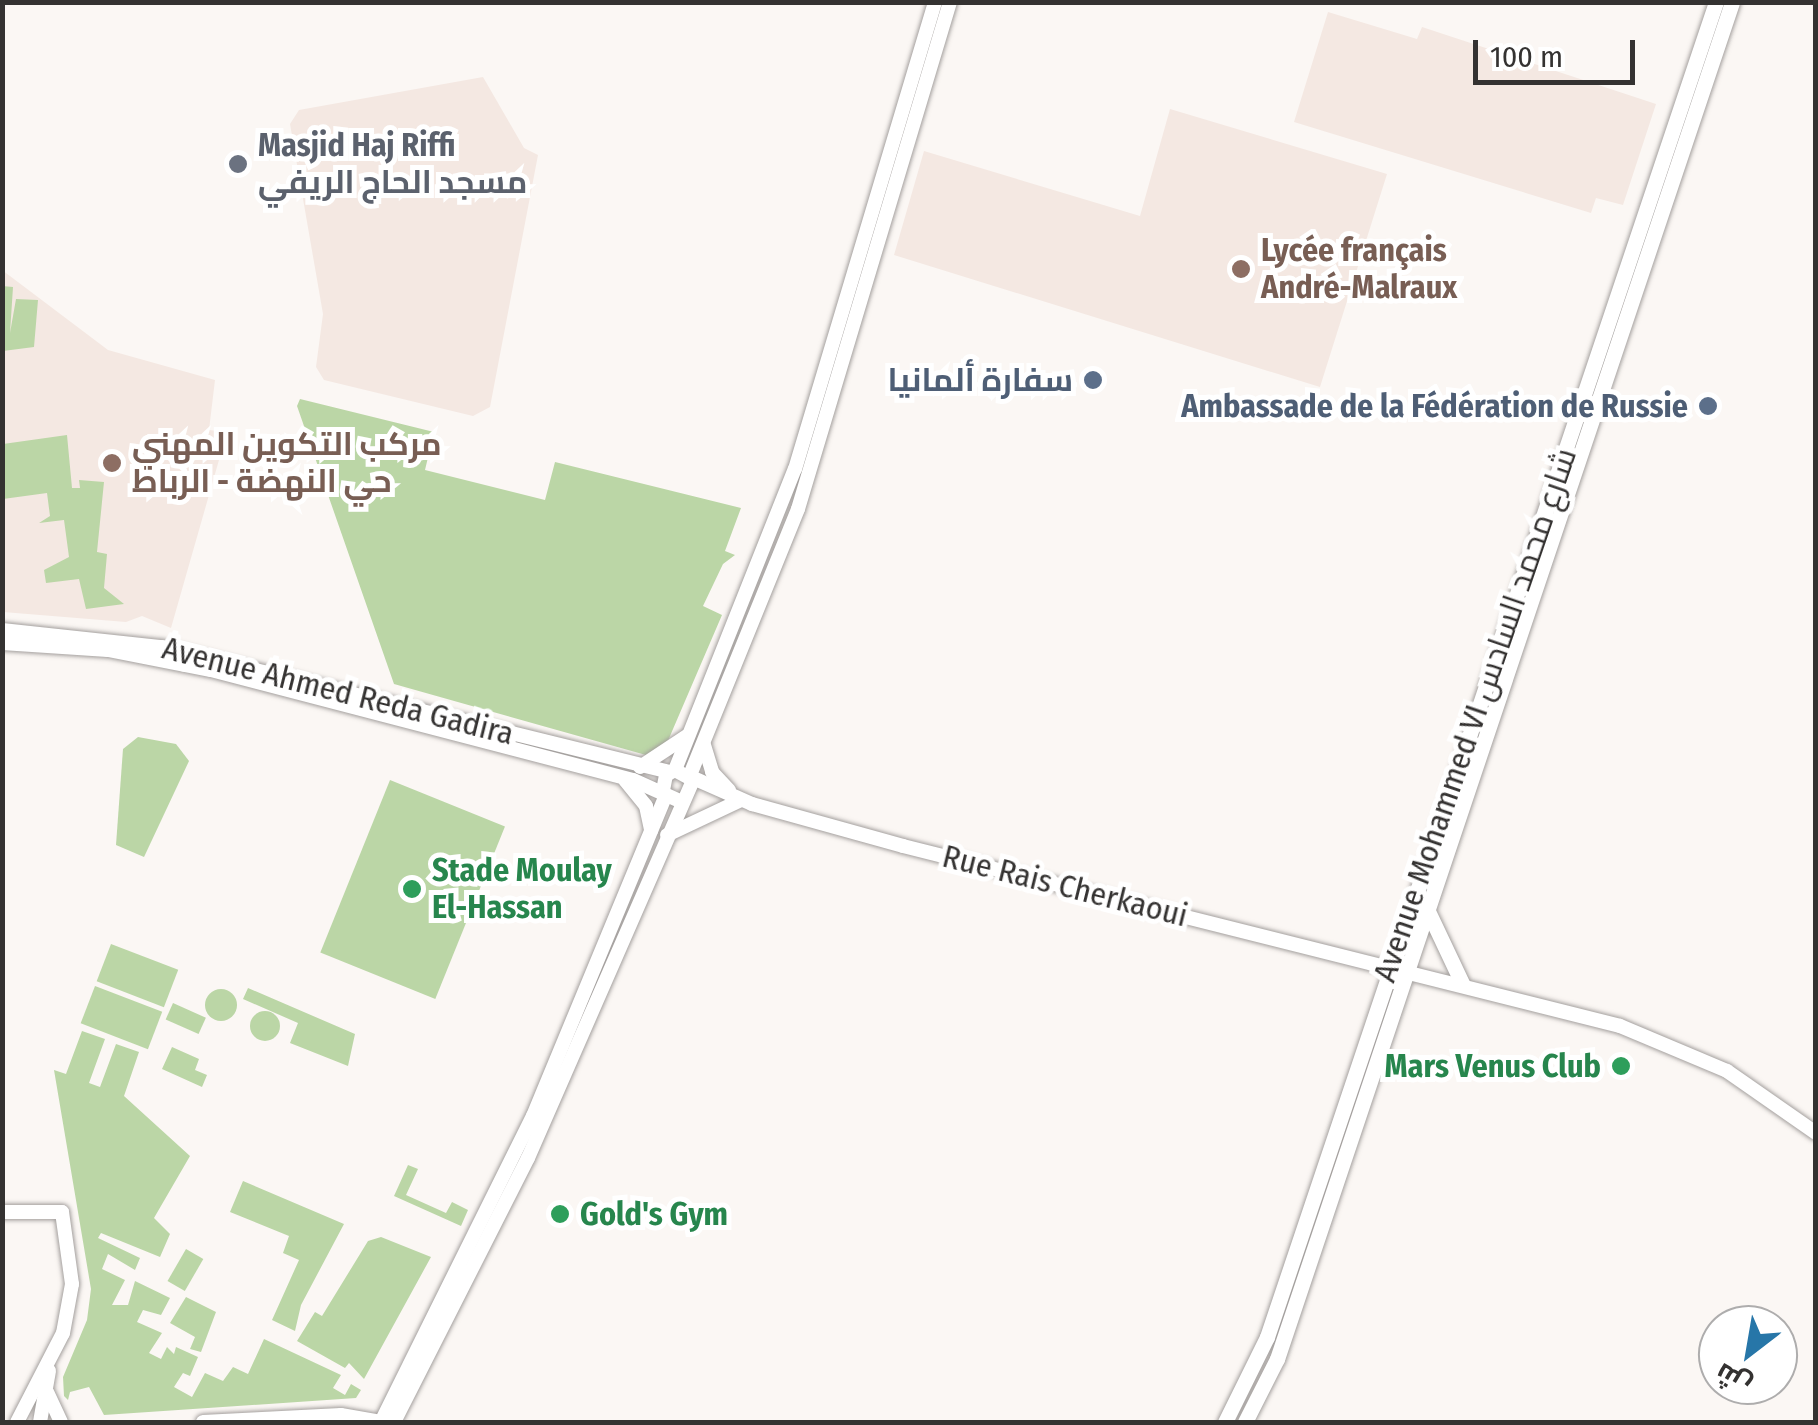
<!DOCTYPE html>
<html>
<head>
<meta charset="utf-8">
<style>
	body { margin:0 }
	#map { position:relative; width:1818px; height:1425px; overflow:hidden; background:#fbf7f4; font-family:"Fira Sans Condensed",Cairo,sans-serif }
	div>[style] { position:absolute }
	.built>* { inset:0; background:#f4e8e2 }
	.green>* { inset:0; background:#bbd6a6; transform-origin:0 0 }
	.round { border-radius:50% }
	.roads { filter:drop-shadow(0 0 2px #a4a09e) drop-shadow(0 0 2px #a4a09e) }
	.secondary>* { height:14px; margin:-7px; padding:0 7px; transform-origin:7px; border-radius:7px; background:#fff }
	.primary>* { height:15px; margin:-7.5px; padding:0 7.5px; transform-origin:7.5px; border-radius:7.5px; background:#fff }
	.dots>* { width:28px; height:28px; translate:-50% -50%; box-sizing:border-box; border:5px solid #fff; border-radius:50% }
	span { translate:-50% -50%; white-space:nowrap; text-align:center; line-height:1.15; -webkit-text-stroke:10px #fff; paint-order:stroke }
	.worship-label { font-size:32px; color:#5b616d; font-weight:700 }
	.left { translate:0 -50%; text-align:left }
	.education-label { font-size:32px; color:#785e54; font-weight:700 }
	.service-label { font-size:32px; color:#4e5e75; font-weight:700 }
	.right { translate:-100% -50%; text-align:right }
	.street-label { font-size:32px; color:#343231 }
	.leisure-label { font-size:32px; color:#27864d; font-weight:700 }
	.frame { position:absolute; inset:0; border:5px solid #343231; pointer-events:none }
	.north { position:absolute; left:1698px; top:1305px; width:100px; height:100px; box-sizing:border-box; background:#fff; border:2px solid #aeadad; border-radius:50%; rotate:211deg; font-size:28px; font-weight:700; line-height:40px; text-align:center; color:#343231 }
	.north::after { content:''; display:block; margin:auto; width:35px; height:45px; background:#2776a8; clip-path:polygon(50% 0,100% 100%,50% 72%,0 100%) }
	.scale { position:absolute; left:1473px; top:40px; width:162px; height:45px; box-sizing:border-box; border:5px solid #343231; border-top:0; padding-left:12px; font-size:30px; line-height:35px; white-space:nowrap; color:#343231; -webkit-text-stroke:8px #fff; paint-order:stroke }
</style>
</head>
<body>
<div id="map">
	<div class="built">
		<i style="clip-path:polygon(1328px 12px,1417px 39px,1422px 27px,1656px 104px,1623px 205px,1596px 198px,1591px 213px,1294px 122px)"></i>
		<i style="clip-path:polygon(483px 77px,524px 148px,538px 155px,490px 407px,473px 416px,324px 380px,316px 367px,323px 314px,290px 124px,299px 110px)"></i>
		<i style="clip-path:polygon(1170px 109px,1387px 174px,1320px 387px,894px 255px,924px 151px,1140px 216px)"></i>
		<i style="clip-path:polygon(2px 270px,108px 350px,215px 380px,209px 430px,227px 432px,171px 628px,142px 616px,126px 622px,3px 612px)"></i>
	</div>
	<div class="green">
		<i style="clip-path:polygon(2px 286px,13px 287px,10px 333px,16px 299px,38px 300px,34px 347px,3px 351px)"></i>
		<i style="clip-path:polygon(300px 399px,434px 432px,425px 470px,545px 500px,555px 462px,741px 508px,725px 551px,735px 555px,723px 564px,703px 606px,722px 615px,664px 750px,653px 757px,394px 684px,297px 406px)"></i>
		<i style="clip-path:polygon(67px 435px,72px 488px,80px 488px,79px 480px,104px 482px,97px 552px,107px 554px,104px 588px,124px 604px,86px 609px,79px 579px,46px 583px,44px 570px,69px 557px,64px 520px,39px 523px,50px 516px,47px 493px,3px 499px,3px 444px)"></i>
		<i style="clip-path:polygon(138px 737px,176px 744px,189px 761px,144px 857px,116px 845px,123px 749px)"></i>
		<i style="left:390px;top:780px;width:124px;height:186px;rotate:22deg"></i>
		<i style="left:111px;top:944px;width:72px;height:40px;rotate:21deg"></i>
		<i style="left:95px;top:986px;width:72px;height:40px;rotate:21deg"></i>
		<i style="clip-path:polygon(248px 988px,355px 1034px,348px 1066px,290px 1043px,298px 1023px,243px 999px)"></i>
		<i class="round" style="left:205px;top:989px;width:32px;height:32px"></i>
		<i style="left:173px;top:1003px;width:36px;height:18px;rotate:24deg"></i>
		<i class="round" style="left:250px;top:1011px;width:30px;height:30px"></i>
		<i style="clip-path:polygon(82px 1031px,105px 1039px,89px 1083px,100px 1087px,116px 1044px,139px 1052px,124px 1096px,190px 1156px,154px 1218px,170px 1234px,160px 1257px,101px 1233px,98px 1238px,140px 1258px,135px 1270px,108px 1254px,102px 1269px,125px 1280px,112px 1305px,128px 1305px,135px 1281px,170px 1298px,161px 1315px,143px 1310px,137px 1322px,162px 1333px,149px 1353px,161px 1359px,167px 1347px,174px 1354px,176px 1347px,198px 1357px,190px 1376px,183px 1373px,174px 1387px,192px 1397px,205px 1373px,223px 1381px,233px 1367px,248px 1374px,264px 1339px,341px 1375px,333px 1388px,345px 1395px,351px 1384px,361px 1390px,356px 1398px,104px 1415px,89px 1387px,70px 1392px,68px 1400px,64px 1396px,63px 1377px,87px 1320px,91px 1289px,54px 1070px,66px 1074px)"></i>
		<i style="clip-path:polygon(172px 1047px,199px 1059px,195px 1070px,207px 1075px,202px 1087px,162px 1069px)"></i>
		<i style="clip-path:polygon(408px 1165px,418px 1169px,406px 1195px,446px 1213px,452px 1202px,468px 1210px,461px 1226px,394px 1196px)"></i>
		<i style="clip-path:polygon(243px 1181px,344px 1224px,301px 1305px,295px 1331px,272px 1320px,299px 1260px,283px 1253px,289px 1236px,230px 1212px)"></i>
		<i style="clip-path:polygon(381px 1237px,431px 1257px,364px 1379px,349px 1363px,345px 1368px,297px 1341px,315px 1312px,322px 1316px,368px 1241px)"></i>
		<i style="left:186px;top:1249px;width:20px;height:37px;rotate:30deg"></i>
		<i style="clip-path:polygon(186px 1297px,216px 1312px,201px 1352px,190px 1349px,195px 1337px,170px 1323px)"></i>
	</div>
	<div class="roads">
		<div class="secondary">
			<i style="left:2px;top:630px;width:161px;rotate:6.1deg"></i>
			<i style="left:162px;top:647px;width:523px;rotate:13.82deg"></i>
			<i style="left:2px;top:643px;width:106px;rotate:3.8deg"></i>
			<i style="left:108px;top:650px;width:105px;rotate:11deg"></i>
			<i style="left:211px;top:670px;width:436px;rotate:14.6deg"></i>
			<i style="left:633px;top:780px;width:51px;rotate:24.1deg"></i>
			<i style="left:704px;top:745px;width:28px;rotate:73deg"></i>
			<i style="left:712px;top:772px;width:25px;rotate:47deg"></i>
			<i style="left:640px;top:767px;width:56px;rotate:-33.4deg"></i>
			<i style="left:675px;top:770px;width:324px;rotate:-68.3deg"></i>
			<i style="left:795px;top:469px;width:488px;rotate:-73.3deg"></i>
			<i style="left:690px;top:775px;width:287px;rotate:-67.9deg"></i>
			<i style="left:798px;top:509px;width:529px;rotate:-73.31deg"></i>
			<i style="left:691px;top:777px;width:67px;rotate:23.9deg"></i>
			<i style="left:752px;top:804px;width:157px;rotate:15.5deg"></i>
			<i style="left:903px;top:846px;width:739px;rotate:14.09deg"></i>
			<i style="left:1620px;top:1026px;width:116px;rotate:22.8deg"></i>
			<i style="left:1727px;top:1071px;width:108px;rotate:34.9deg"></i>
			<i style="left:625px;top:780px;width:33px;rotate:51deg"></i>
			<i style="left:646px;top:806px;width:25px;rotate:78deg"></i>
			<i style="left:667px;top:835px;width:82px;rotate:-25.3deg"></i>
			<i style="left:2px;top:1212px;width:60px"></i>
			<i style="left:62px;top:1212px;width:73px;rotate:82.1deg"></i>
			<i style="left:72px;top:1284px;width:50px;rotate:100.4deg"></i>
			<i style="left:63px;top:1333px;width:100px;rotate:117.3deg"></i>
			<i style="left:47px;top:1392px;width:33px;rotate:65deg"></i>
			<i style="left:40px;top:1422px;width:52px;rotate:-80deg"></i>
			<i style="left:203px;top:1422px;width:138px;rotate:-2.9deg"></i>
			<i style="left:341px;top:1415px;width:42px;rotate:9.7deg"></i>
			<i style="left:381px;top:1422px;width:342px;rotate:-63.6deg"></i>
			<i style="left:533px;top:1116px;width:347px;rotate:-67.5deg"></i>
			<i style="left:394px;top:1422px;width:296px;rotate:-63.1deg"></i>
			<i style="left:528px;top:1158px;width:412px;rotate:-66.4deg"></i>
			<i style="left:693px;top:780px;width:21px;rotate:-151deg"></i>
			<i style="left:675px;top:770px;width:10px;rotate:151deg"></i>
			<i style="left:666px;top:775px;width:15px;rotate:101deg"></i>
		</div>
		<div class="primary">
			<i style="left:1427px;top:909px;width:84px;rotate:64.7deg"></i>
			<i style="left:1225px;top:1422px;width:95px;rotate:-63.7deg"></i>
			<i style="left:1267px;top:1337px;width:1408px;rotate:-71.41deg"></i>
			<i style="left:1245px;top:1422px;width:71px;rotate:-63.1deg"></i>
			<i style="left:1277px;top:1359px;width:1431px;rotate:-71.46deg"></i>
		</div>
	</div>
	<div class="dots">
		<i style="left:238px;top:164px;background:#6b7280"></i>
		<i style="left:1241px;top:269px;background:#8d6e63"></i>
		<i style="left:1093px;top:380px;background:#5c6f8a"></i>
		<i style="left:1708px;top:406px;background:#5c6f8a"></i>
		<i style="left:112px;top:463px;background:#8d6e63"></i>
		<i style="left:412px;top:889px;background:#2e9e5b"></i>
		<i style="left:1621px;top:1066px;background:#2e9e5b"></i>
		<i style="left:560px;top:1214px;background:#2e9e5b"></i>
	</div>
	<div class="worship-label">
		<span class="left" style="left:258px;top:164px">Masjid Haj Riffi<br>مسجد الحاج الريفي</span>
	</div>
	<div class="education-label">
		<span class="left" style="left:1261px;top:269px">Lycée français<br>André-Malraux</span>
		<span class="left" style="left:132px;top:463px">مركب التكوين المهني<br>حي النهضة - الرباط</span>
	</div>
	<div class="service-label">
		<span class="right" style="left:1073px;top:380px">سفارة ألمانيا</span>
		<span class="right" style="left:1688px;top:406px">Ambassade de la Fédération de Russie</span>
	</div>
	<div class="street-label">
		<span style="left:338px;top:691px;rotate:14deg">Avenue Ahmed Reda Gadira</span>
		<span style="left:1475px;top:715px;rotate:-71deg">Avenue Mohammed VI شارع محمد السادس</span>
		<span style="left:1065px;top:886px;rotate:14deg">Rue Rais Cherkaoui</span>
	</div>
	<div class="leisure-label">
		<span class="left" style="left:432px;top:889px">Stade Moulay<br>El-Hassan</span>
		<span class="right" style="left:1601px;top:1066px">Mars Venus Club</span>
		<span class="left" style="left:580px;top:1214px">Gold's Gym</span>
	</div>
	<div class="frame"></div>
	<div class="north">ش</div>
	<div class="scale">100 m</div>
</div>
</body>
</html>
